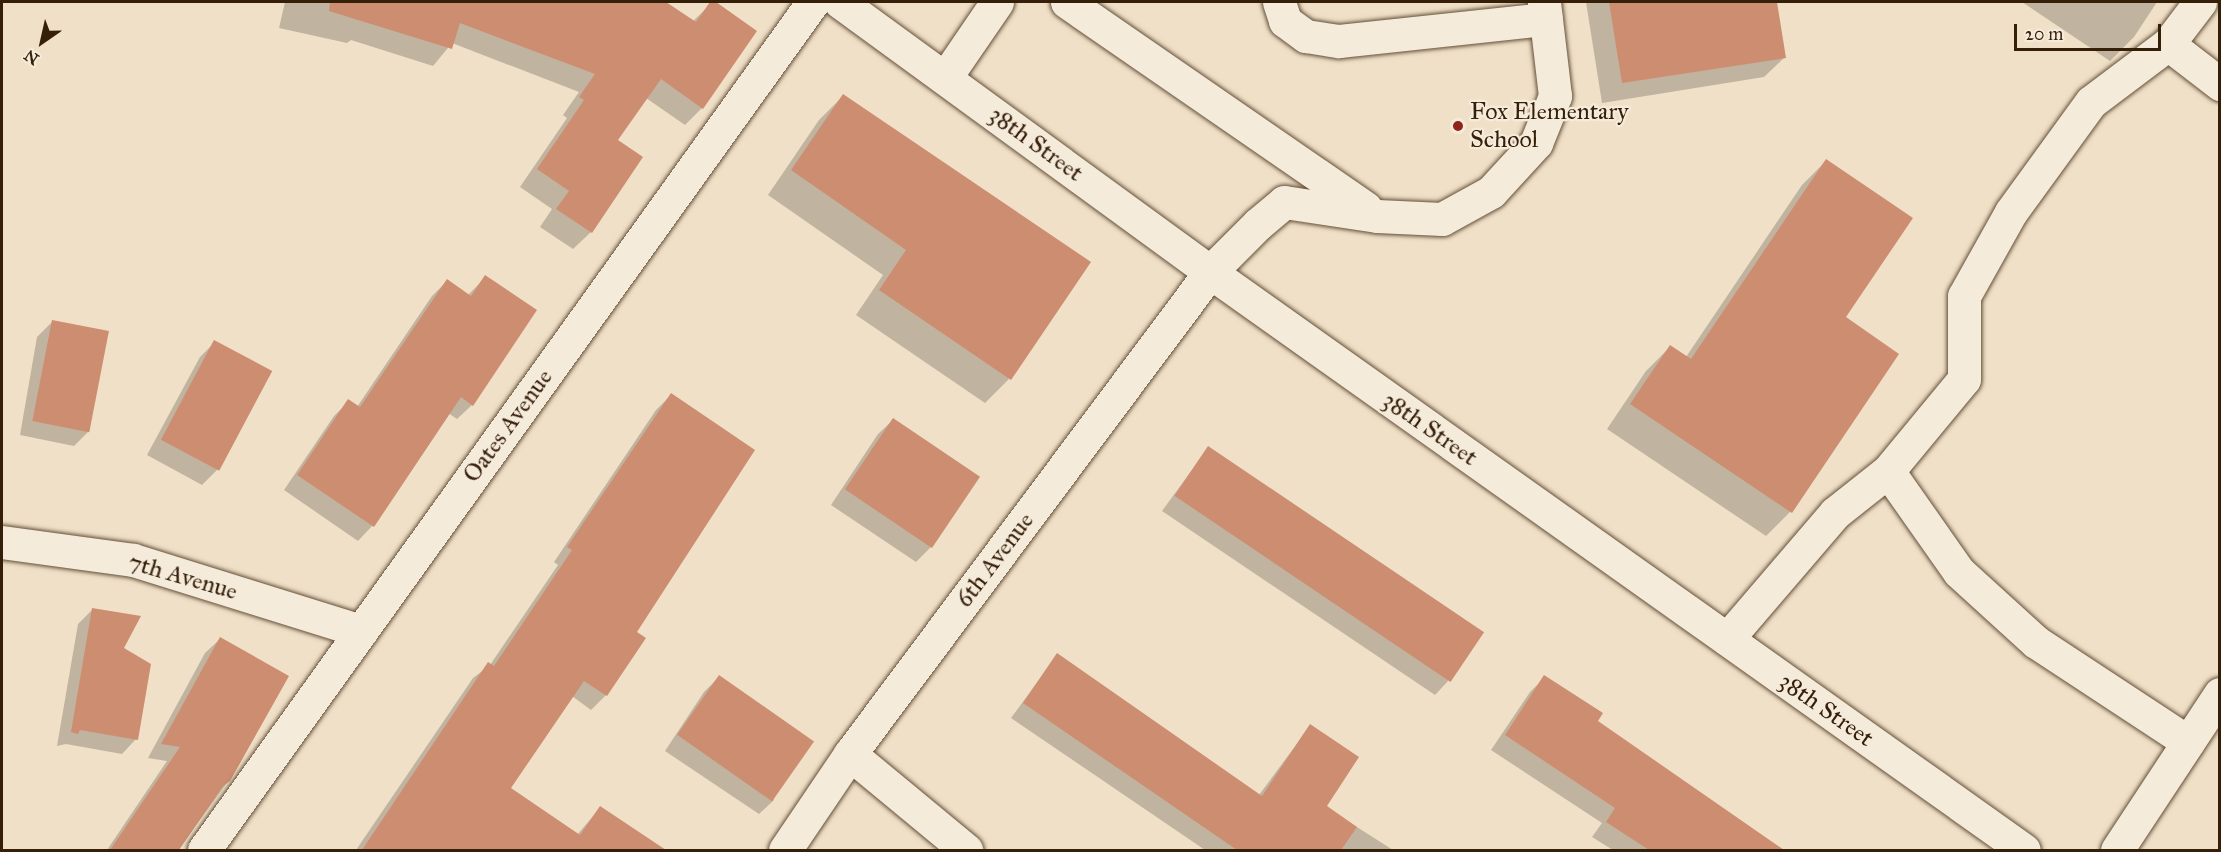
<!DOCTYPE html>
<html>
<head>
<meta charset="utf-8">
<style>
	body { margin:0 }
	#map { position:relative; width:2221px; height:852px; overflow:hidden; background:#f0e0c7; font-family:"IM FELL Great Primer",serif }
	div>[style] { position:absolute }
	.shadow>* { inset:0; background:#0003 }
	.building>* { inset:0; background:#cd8d71; transform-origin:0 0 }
	.roads { filter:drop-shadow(0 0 2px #644f38) drop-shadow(0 0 2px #644f38) }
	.minor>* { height:33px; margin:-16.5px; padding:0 16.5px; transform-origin:16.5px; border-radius:16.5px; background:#f5ebdb }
	.dots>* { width:16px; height:16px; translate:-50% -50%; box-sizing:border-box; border:3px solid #f5ebdb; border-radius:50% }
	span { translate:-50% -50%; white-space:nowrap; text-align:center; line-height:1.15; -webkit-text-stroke:4.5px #f5ebdb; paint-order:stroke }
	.poi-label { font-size:24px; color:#361f09 }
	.left { translate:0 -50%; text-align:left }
	.street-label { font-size:24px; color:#361f09 }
	.frame { position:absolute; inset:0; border:3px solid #361f09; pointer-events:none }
	.north { position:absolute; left:12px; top:12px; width:60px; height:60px; -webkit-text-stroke:4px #f5ebdb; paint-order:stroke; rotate:214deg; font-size:16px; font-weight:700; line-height:24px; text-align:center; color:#361f09 }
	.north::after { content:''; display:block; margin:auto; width:21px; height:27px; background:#361f09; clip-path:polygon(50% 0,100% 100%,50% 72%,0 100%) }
	.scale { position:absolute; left:2014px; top:24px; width:147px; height:27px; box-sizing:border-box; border:3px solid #361f09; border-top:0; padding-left:8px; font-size:18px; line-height:21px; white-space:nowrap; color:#361f09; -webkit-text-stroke:4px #f5ebdb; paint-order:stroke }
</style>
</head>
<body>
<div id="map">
	<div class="shadow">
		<i style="clip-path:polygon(285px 2px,663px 2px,692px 22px,713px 2px,755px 31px,702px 108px,685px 125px,646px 98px,616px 140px,591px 232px,573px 249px,540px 227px,552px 209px,520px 187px,567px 118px,563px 115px,579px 92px,452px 43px,433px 66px,351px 40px,347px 43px,279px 28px)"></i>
		<i style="clip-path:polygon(1586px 2px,1776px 2px,1785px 57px,1764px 77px,1602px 103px)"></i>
		<i style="clip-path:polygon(2022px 2px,2157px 2px,2134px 37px,2110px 61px)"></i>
		<i style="clip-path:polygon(843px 96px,1009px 379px,985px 403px,856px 315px,883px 275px,768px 195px,819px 120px)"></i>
		<i style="clip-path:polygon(1826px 161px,1843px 318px,1897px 354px,1790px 512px,1766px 536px,1607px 429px,1646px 371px,1670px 347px,1686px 357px,1802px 185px)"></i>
		<i style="clip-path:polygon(486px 277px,472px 405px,457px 419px,448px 413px,372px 526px,358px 541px,284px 490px,334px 416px,349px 401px,357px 407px,432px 296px,447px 281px,468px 295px)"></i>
		<i style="clip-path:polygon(52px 322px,89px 431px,74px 446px,20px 435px,37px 337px)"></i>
		<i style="clip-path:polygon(215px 342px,217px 470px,202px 485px,147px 455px,200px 357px)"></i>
		<i style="clip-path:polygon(671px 395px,635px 632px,606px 695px,591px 710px,572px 696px,509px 789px,577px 835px,600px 808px,663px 850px,492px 850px,486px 847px,483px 850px,356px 850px,473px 678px,490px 665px,558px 565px,554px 562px,656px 410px)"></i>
		<i style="clip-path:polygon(893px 420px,978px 477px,931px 547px,916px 562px,831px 505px,878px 434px)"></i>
		<i style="clip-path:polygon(1208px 448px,1449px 680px,1435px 695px,1162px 511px)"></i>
		<i style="clip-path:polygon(93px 609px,122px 649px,136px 739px,122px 754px,66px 744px,57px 746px,78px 624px)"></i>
		<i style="clip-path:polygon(220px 639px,229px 780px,178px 850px,107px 850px,167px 761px,148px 758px,205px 653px)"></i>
		<i style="clip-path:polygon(1057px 655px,1259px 795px,1310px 726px,1324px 806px,1393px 850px,1205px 850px,1011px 718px)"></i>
		<i style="clip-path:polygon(719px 677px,774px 800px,759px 814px,665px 751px,704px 692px)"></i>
		<i style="clip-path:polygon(1545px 677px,1596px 721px,1782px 850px,1613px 850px,1592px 837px,1602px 823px,1491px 750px,1530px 692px)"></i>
	</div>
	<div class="building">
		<i style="clip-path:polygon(330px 2px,666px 2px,696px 22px,710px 2px,716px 2px,757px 31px,703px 109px,661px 79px,618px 140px,643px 157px,592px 233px,556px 209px,569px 191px,537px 169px,584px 100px,579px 97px,595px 74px,460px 23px,452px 49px,329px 11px)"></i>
		<i style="clip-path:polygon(1609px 2px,1777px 2px,1786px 58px,1622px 83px)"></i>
		<i style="clip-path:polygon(843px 94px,1091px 262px,1011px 380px,879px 290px,906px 250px,791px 170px)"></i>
		<i style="clip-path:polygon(1826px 159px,1913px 218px,1846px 317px,1899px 354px,1792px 513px,1630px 404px,1670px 345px,1691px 359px)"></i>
		<i style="clip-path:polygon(485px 275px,537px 310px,473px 406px,461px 397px,374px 527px,297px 475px,348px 399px,360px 407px,447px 279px,471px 296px)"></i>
		<i style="left:52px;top:320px;width:58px;height:103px;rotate:11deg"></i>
		<i style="left:214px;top:340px;width:66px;height:113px;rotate:28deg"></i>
		<i style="clip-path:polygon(671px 393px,755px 450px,637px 632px,646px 638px,607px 696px,584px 681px,511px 788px,580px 835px,600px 806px,666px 850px,362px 850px,488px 662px,494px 666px,572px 550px,567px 547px)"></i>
		<i style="left:893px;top:418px;width:105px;height:86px;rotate:34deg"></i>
		<i style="left:1208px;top:446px;width:333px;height:60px;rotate:34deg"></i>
		<i style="clip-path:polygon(92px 608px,141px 616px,124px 648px,151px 664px,138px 740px,80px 730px,78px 734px,71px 732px)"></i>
		<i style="clip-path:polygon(220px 637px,289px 676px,230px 781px,223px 786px,179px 850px,110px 850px,180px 747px,161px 744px)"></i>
		<i style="clip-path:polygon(1057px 653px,1262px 796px,1310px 724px,1359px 757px,1327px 806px,1357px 827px,1341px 850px,1237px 850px,1023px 703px)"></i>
		<i style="left:719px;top:675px;width:116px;height:73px;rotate:35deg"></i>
		<i style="clip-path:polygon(1544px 675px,1603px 713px,1598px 721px,1784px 850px,1649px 850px,1606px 822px,1615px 808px,1505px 735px)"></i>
	</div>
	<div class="roads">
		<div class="minor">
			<i style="left:840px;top:2px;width:458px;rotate:36.1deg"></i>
			<i style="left:1210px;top:272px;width:998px;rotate:35.38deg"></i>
			<i style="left:1067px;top:2px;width:363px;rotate:34.6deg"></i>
			<i style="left:1279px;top:2px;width:20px;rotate:72deg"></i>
			<i style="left:1285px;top:21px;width:26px;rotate:36deg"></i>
			<i style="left:1306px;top:36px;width:33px;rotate:9deg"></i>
			<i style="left:1339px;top:41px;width:208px;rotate:-6.1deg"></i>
			<i style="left:2168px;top:44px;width:53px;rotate:-52.7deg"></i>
			<i style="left:945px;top:78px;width:92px;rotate:-55.6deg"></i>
			<i style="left:1888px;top:471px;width:123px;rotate:54.9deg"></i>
			<i style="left:1959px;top:572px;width:104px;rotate:42.3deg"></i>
			<i style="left:2036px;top:642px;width:182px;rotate:33.3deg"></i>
			<i style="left:2px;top:542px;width:132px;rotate:7.8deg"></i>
			<i style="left:133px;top:560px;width:239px;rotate:17.3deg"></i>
			<i style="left:1727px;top:639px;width:166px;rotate:-49.4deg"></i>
			<i style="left:1835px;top:513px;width:68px;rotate:-38.4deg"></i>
			<i style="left:1888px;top:471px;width:119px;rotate:-50.4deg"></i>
			<i style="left:1964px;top:379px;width:83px;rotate:-90deg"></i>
			<i style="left:1964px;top:296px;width:96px;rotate:-60.8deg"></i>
			<i style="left:2011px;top:212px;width:136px;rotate:-54deg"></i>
			<i style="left:2091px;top:102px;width:96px;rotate:-37deg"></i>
			<i style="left:2168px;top:44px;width:66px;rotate:37.6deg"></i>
			<i style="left:850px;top:754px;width:151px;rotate:39.6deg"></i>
			<i style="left:204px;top:850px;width:1044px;rotate:-54.32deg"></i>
			<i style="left:785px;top:850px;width:116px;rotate:-55.9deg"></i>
			<i style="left:850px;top:754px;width:602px;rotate:-53.24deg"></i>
			<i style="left:1210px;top:272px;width:68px;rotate:-45deg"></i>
			<i style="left:1258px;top:224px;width:34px;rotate:-40deg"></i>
			<i style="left:1284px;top:202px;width:94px;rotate:8.6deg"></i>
			<i style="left:1377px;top:216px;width:65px;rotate:2.6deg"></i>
			<i style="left:1442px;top:219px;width:56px;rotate:-28.9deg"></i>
			<i style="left:1491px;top:192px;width:67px;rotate:-47.4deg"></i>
			<i style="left:1536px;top:143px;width:51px;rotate:-68deg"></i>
			<i style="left:1555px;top:96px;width:95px;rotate:-96.7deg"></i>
			<i style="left:2117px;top:850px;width:187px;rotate:-56.6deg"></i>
		</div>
	</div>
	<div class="dots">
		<i style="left:1458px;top:126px;background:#8f2418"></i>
	</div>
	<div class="poi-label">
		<span class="left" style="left:1470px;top:126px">Fox Elementary<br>School</span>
	</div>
	<div class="street-label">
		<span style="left:1036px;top:144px;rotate:36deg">38th Street</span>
		<span style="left:508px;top:426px;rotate:-54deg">Oates Avenue</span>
		<span style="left:1430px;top:429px;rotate:35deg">38th Street</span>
		<span style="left:995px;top:560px;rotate:-53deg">6th Avenue</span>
		<span style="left:183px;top:577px;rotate:16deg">7th Avenue</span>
		<span style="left:1826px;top:710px;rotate:35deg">38th Street</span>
	</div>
	<div class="frame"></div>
	<div class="north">N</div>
	<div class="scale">20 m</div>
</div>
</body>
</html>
